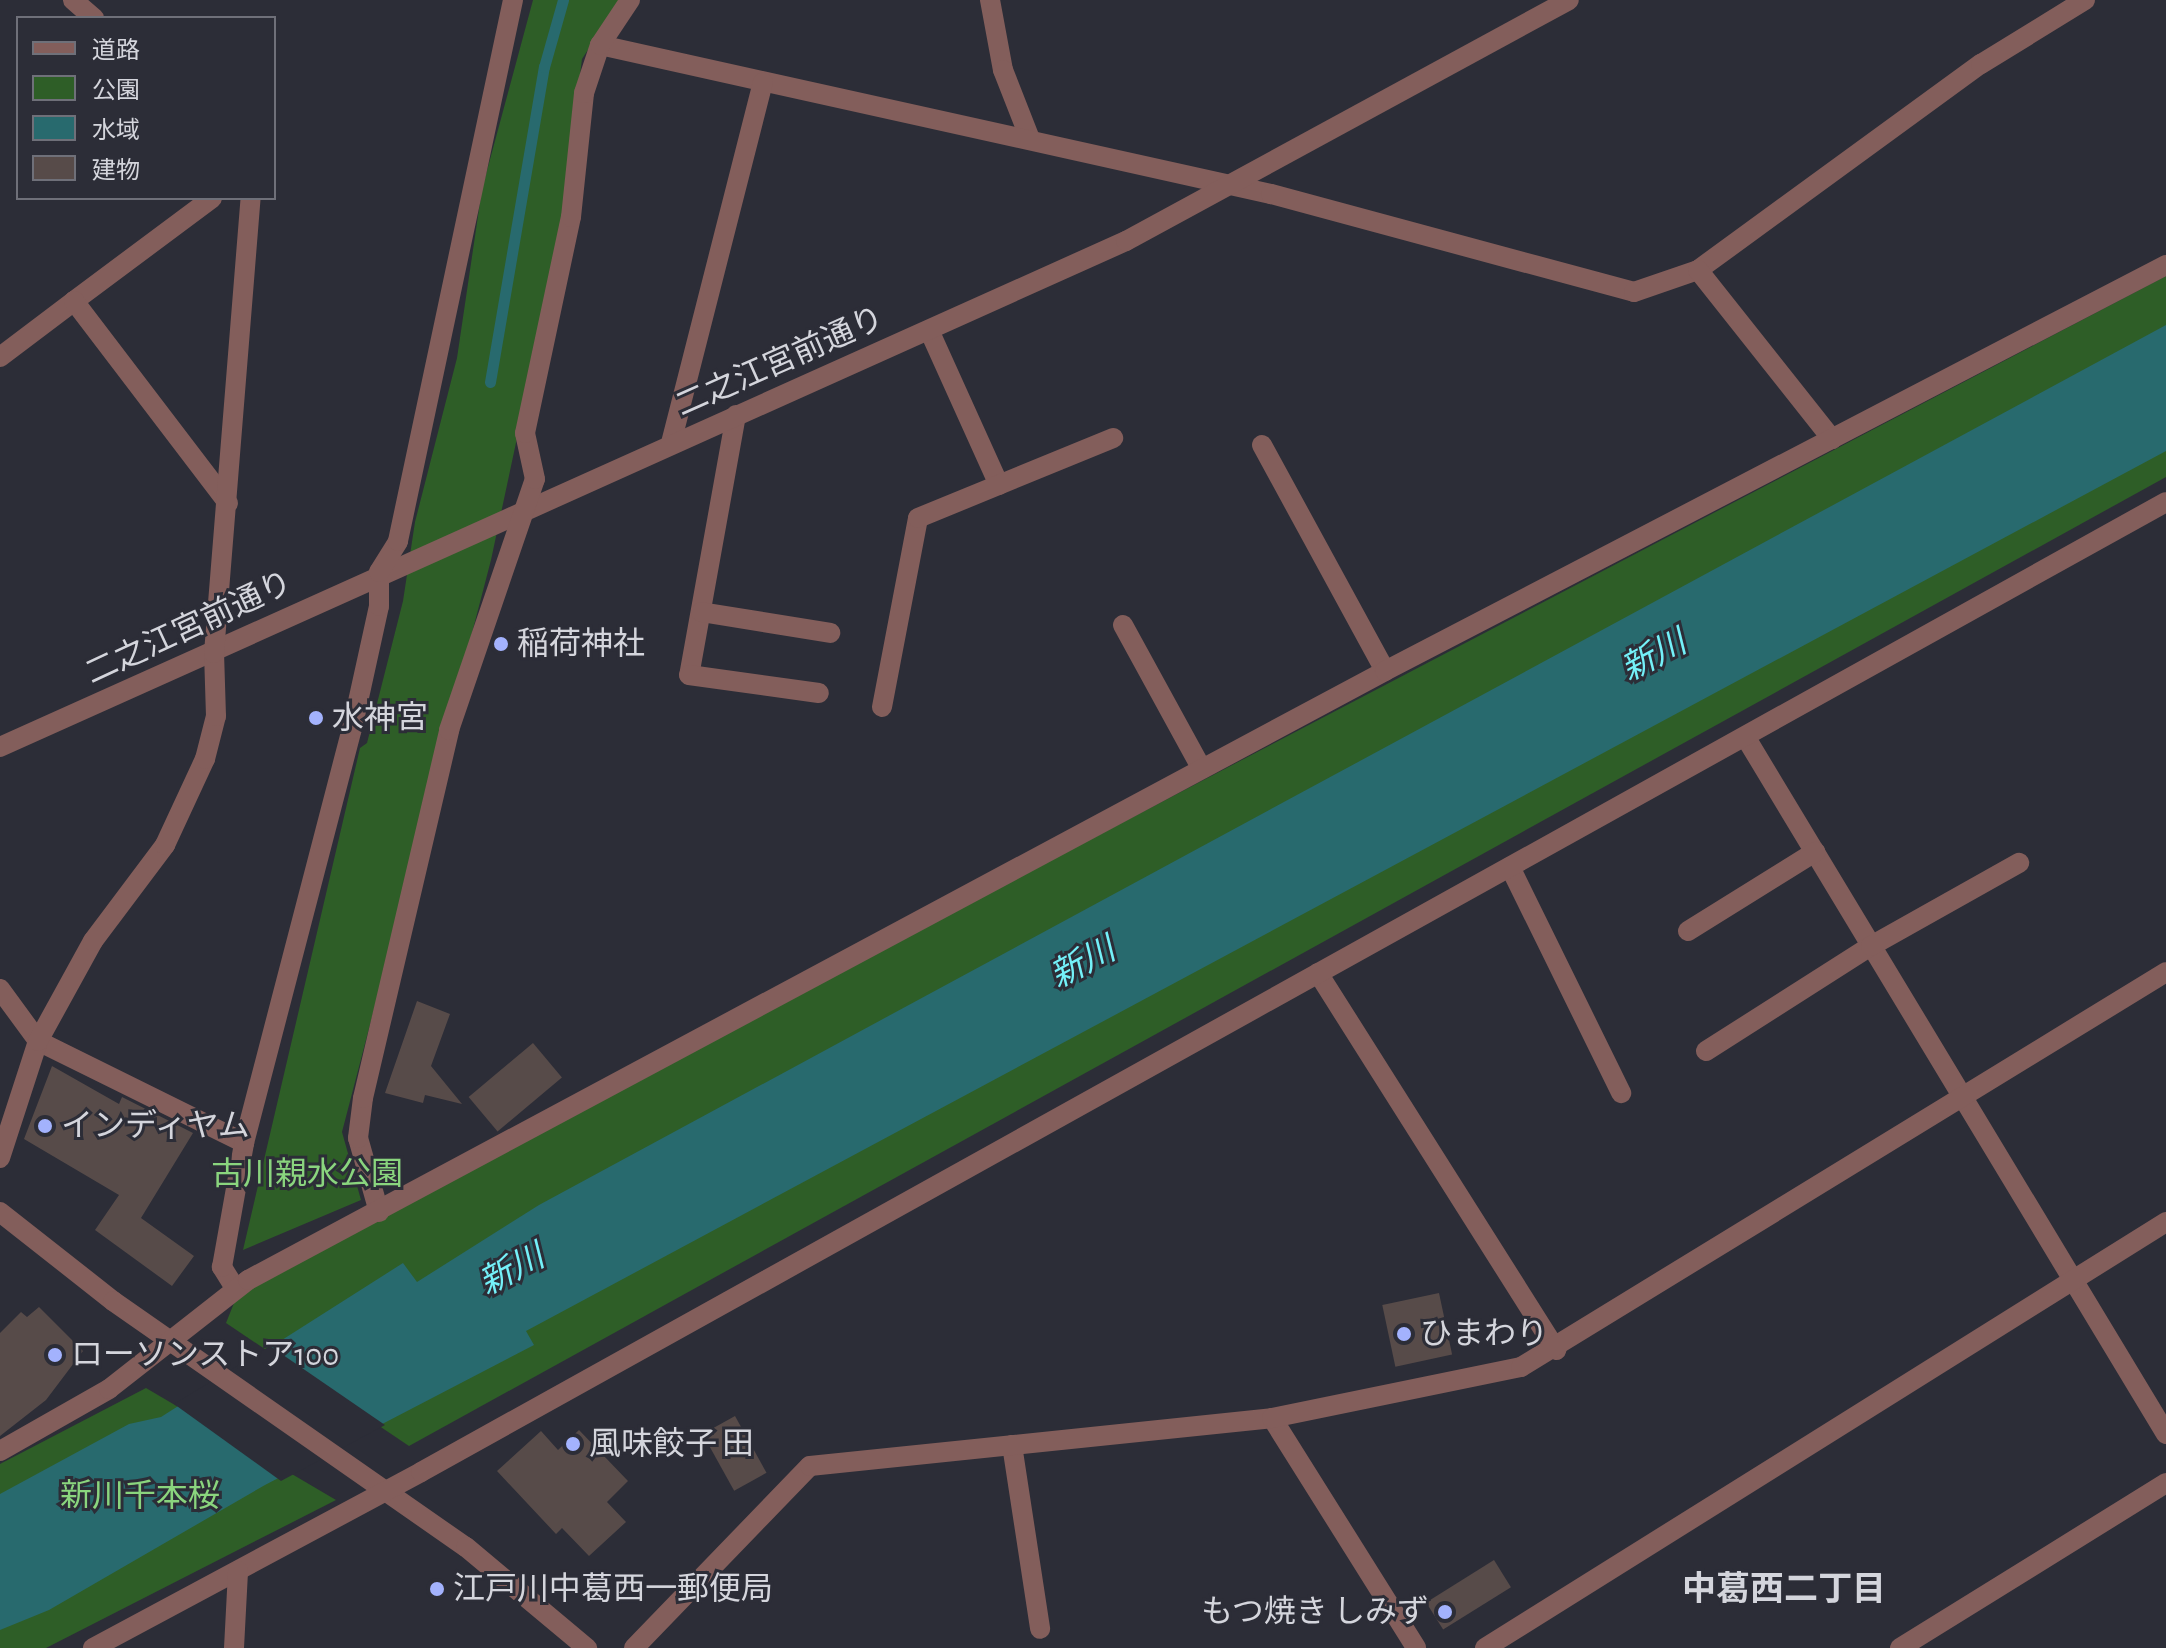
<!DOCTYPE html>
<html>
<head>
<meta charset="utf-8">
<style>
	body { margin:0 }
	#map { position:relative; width:2166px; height:1648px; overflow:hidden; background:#2c2d37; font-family:"Alegreya Sans","Noto Sans JP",sans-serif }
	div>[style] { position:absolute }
	.green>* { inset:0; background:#2e5e27 }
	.water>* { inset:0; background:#286a6e }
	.pier>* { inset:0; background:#2c2d37 }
	.stream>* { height:11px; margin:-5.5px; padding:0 5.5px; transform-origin:5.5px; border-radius:5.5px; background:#286a6e }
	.building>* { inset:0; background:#574b49; transform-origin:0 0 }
	.minor>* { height:20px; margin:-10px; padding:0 10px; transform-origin:10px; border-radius:10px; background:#835e5b }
	.dots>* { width:22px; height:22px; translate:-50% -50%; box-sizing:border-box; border:4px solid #2c2d37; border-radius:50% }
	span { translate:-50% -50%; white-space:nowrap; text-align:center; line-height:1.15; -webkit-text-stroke:6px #2c2d37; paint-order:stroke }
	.street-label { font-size:32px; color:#d4d5dc }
	.poi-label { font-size:32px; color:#d4d5dc }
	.left { translate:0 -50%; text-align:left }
	.right { translate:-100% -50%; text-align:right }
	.park-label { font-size:32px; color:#8ad57e }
	.water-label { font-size:34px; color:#74f1f9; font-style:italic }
	.neighbourhood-label { font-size:34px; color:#d4d5dc; font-weight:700 }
	.legend { position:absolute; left:16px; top:16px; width:260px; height:184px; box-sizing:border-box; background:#2c2d37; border:2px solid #6f7079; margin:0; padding:10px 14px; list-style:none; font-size:24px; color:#d4d5dc }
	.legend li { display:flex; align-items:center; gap:16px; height:40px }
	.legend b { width:40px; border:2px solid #6f7079 }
</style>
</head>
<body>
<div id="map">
	<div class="green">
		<i style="clip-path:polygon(533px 0,620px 0,582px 59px,558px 246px,491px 560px,342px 1132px,361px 1200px,243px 1250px,360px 748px,367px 743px,403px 601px,415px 522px,457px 358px,482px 189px)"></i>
		<i style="clip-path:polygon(2166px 276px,2166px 477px,409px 1446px,226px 1323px,238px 1293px,795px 994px)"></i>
		<i style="clip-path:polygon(146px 1388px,336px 1500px,46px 1648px,0 1648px,0 1464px)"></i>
	</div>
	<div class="water">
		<i style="clip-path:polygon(2166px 325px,2166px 451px,526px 1331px,534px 1345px,265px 1485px,49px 1610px,0 1630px,0 1494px,129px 1424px,161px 1417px,403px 1263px,417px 1282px,539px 1205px)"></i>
	</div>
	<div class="pier">
		<i style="clip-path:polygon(270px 1346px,385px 1425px,281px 1481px,174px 1404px)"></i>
	</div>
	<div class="stream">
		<i style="left:490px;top:382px;width:320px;rotate:-80.3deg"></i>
		<i style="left:544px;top:67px;width:70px;rotate:-74.2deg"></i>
	</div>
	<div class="building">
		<i style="clip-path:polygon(417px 1001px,450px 1014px,431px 1066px,462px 1104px,425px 1095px,423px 1103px,385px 1093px)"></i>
		<i style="left:533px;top:1043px;width:45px;height:84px;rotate:50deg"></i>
		<i style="clip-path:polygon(52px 1066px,119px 1104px,122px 1097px,193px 1133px,141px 1218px,194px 1256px,172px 1286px,95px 1230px,119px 1195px,24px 1139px)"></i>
		<i style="left:1439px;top:1293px;width:63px;height:58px;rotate:78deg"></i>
		<i style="clip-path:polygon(39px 1307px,83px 1351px,46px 1400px,0 1436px,0 1333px,21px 1312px,27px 1317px)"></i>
		<i style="left:735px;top:1416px;width:65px;height:37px;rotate:61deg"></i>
		<i style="clip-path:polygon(579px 1430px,628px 1481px,607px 1502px,626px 1522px,589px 1556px,562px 1528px,556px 1534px,497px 1471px,541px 1431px,558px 1450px)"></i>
		<i style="left:1494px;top:1560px;width:32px;height:80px;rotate:58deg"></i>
	</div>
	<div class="minor">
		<i style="left:73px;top:0;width:28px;rotate:41deg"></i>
		<i style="left:990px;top:0;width:71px;rotate:79.5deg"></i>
		<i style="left:1003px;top:70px;width:74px;rotate:68.6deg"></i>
		<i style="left:600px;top:45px;width:687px;rotate:12.52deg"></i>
		<i style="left:1271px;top:194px;width:376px;rotate:15.1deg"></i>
		<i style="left:1634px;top:292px;width:68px;rotate:-19deg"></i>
		<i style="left:1698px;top:270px;width:350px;rotate:-36.1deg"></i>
		<i style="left:1981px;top:64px;width:122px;rotate:-31.6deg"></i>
		<i style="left:1698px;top:270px;width:216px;rotate:51.6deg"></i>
		<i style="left:74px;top:301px;width:172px;rotate:-36.7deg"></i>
		<i style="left:929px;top:330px;width:170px;rotate:65.7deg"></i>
		<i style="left:0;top:357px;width:93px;rotate:-37.1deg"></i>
		<i style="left:74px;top:301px;width:254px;rotate:52.7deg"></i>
		<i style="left:736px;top:415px;width:264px;rotate:100.2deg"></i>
		<i style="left:689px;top:675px;width:131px;rotate:7.9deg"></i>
		<i style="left:671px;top:443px;width:372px;rotate:-75.7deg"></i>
		<i style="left:1262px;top:445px;width:257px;rotate:61.4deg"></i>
		<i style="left:701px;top:612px;width:131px;rotate:9.2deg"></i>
		<i style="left:1123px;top:625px;width:164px;rotate:61.3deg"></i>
		<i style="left:882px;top:707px;width:192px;rotate:-79.2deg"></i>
		<i style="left:918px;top:518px;width:211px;rotate:-22.3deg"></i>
		<i style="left:1746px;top:738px;width:813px;rotate:58.89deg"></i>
		<i style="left:0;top:747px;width:1234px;rotate:-24.2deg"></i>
		<i style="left:1126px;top:241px;width:504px;rotate:-28.55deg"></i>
		<i style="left:1510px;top:867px;width:252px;rotate:63.8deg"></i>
		<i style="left:1688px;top:931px;width:150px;rotate:-31.9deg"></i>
		<i style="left:1318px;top:973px;width:446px;rotate:57.7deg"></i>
		<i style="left:0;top:989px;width:64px;rotate:53.8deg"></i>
		<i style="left:38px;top:1041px;width:230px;rotate:26.3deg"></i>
		<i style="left:1706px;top:1051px;width:196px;rotate:-32.5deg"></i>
		<i style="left:1871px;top:946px;width:170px;rotate:-29.3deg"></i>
		<i style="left:0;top:1158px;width:123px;rotate:-72deg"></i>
		<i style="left:38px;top:1041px;width:114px;rotate:-61.2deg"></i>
		<i style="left:93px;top:941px;width:120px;rotate:-53.1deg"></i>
		<i style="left:165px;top:845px;width:95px;rotate:-65.1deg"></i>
		<i style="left:205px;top:759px;width:44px;rotate:-75.7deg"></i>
		<i style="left:216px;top:716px;width:63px;rotate:-91.8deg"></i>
		<i style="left:214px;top:653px;width:457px;rotate:-85.4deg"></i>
		<i style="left:0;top:1212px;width:144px;rotate:38.2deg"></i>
		<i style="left:113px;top:1301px;width:430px;rotate:34.9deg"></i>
		<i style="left:466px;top:1547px;width:158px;rotate:39.9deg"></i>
		<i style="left:379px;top:1212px;width:77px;rotate:-105.8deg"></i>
		<i style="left:358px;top:1138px;width:40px;rotate:-82.9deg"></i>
		<i style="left:363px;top:1098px;width:378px;rotate:-76.8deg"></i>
		<i style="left:449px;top:730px;width:265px;rotate:-71.1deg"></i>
		<i style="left:535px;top:479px;width:47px;rotate:-102.3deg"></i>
		<i style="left:525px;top:433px;width:221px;rotate:-78deg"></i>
		<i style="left:571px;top:217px;width:125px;rotate:-84deg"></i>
		<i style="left:584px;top:93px;width:51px;rotate:-71.6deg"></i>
		<i style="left:600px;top:45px;width:54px;rotate:-56.3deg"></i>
		<i style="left:235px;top:1288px;width:25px;rotate:-122deg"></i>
		<i style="left:222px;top:1267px;width:126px;rotate:-79.9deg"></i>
		<i style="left:244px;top:1143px;width:428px;rotate:-75.4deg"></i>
		<i style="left:352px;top:729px;width:126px;rotate:-77.6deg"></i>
		<i style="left:379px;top:606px;width:34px;rotate:-90deg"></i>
		<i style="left:379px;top:572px;width:36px;rotate:-58deg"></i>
		<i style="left:398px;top:541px;width:553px;rotate:-78deg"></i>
		<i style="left:1272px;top:1418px;width:271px;rotate:57.9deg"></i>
		<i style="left:1012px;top:1445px;width:186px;rotate:81.3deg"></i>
		<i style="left:0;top:1451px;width:125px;rotate:-29.6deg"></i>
		<i style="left:109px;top:1389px;width:177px;rotate:-38.1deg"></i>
		<i style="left:248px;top:1280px;width:1290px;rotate:-28.17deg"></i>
		<i style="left:1385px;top:671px;width:880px;rotate:-27.47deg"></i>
		<i style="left:93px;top:1648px;width:372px;rotate:-28.2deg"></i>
		<i style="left:421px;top:1472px;width:1996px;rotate:-29.07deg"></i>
		<i style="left:234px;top:1648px;width:77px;rotate:-87deg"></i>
		<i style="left:634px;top:1648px;width:253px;rotate:-46deg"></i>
		<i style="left:810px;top:1466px;width:464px;rotate:-5.9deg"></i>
		<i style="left:1272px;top:1418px;width:254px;rotate:-11.6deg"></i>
		<i style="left:1521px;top:1367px;width:756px;rotate:-31.48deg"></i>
		<i style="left:1485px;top:1648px;width:803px;rotate:-32.03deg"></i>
		<i style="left:1900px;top:1648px;width:313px;rotate:-31.8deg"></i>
	</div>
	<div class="dots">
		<i style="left:501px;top:644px;background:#a3b2fd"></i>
		<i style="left:316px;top:718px;background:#a3b2fd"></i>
		<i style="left:45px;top:1126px;background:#a3b2fd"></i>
		<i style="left:1404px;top:1334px;background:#a3b2fd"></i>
		<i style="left:55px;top:1355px;background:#a3b2fd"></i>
		<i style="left:573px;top:1444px;background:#a3b2fd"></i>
		<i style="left:437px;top:1589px;background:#a3b2fd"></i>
		<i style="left:1445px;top:1612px;background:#a3b2fd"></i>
	</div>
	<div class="street-label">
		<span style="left:780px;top:362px;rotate:-24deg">二之江宮前通り</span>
		<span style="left:189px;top:628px;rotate:-25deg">二之江宮前通り</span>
	</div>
	<div class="poi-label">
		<span class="left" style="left:517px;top:644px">稲荷神社</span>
		<span class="left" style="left:332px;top:718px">水神宮</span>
		<span class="left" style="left:61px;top:1126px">インディヤム</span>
		<span class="left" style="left:1420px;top:1334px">ひまわり</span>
		<span class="left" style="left:71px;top:1355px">ローソンストア100</span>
		<span class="left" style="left:589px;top:1444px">風味餃子 田</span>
		<span class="left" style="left:453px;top:1589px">江戸川中葛西一郵便局</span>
		<span class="right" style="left:1429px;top:1612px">もつ焼き しみず</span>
	</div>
	<div class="park-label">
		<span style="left:307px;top:1174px">古川親水公園</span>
		<span style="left:140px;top:1496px">新川千本桜</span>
	</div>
	<div class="water-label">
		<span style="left:1654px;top:657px;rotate:-28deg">新川</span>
		<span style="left:1083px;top:964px;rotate:-28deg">新川</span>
		<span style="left:512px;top:1271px;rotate:-28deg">新川</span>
	</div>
	<div class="neighbourhood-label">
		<span style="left:1784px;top:1591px">中葛西二丁目</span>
	</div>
	<ul class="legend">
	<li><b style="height:10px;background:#835e5b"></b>道路</li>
	<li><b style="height:22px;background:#2e5e27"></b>公園</li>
	<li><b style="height:22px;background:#286a6e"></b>水域</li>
	<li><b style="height:22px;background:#574b49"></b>建物</li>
	</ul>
</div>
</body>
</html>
